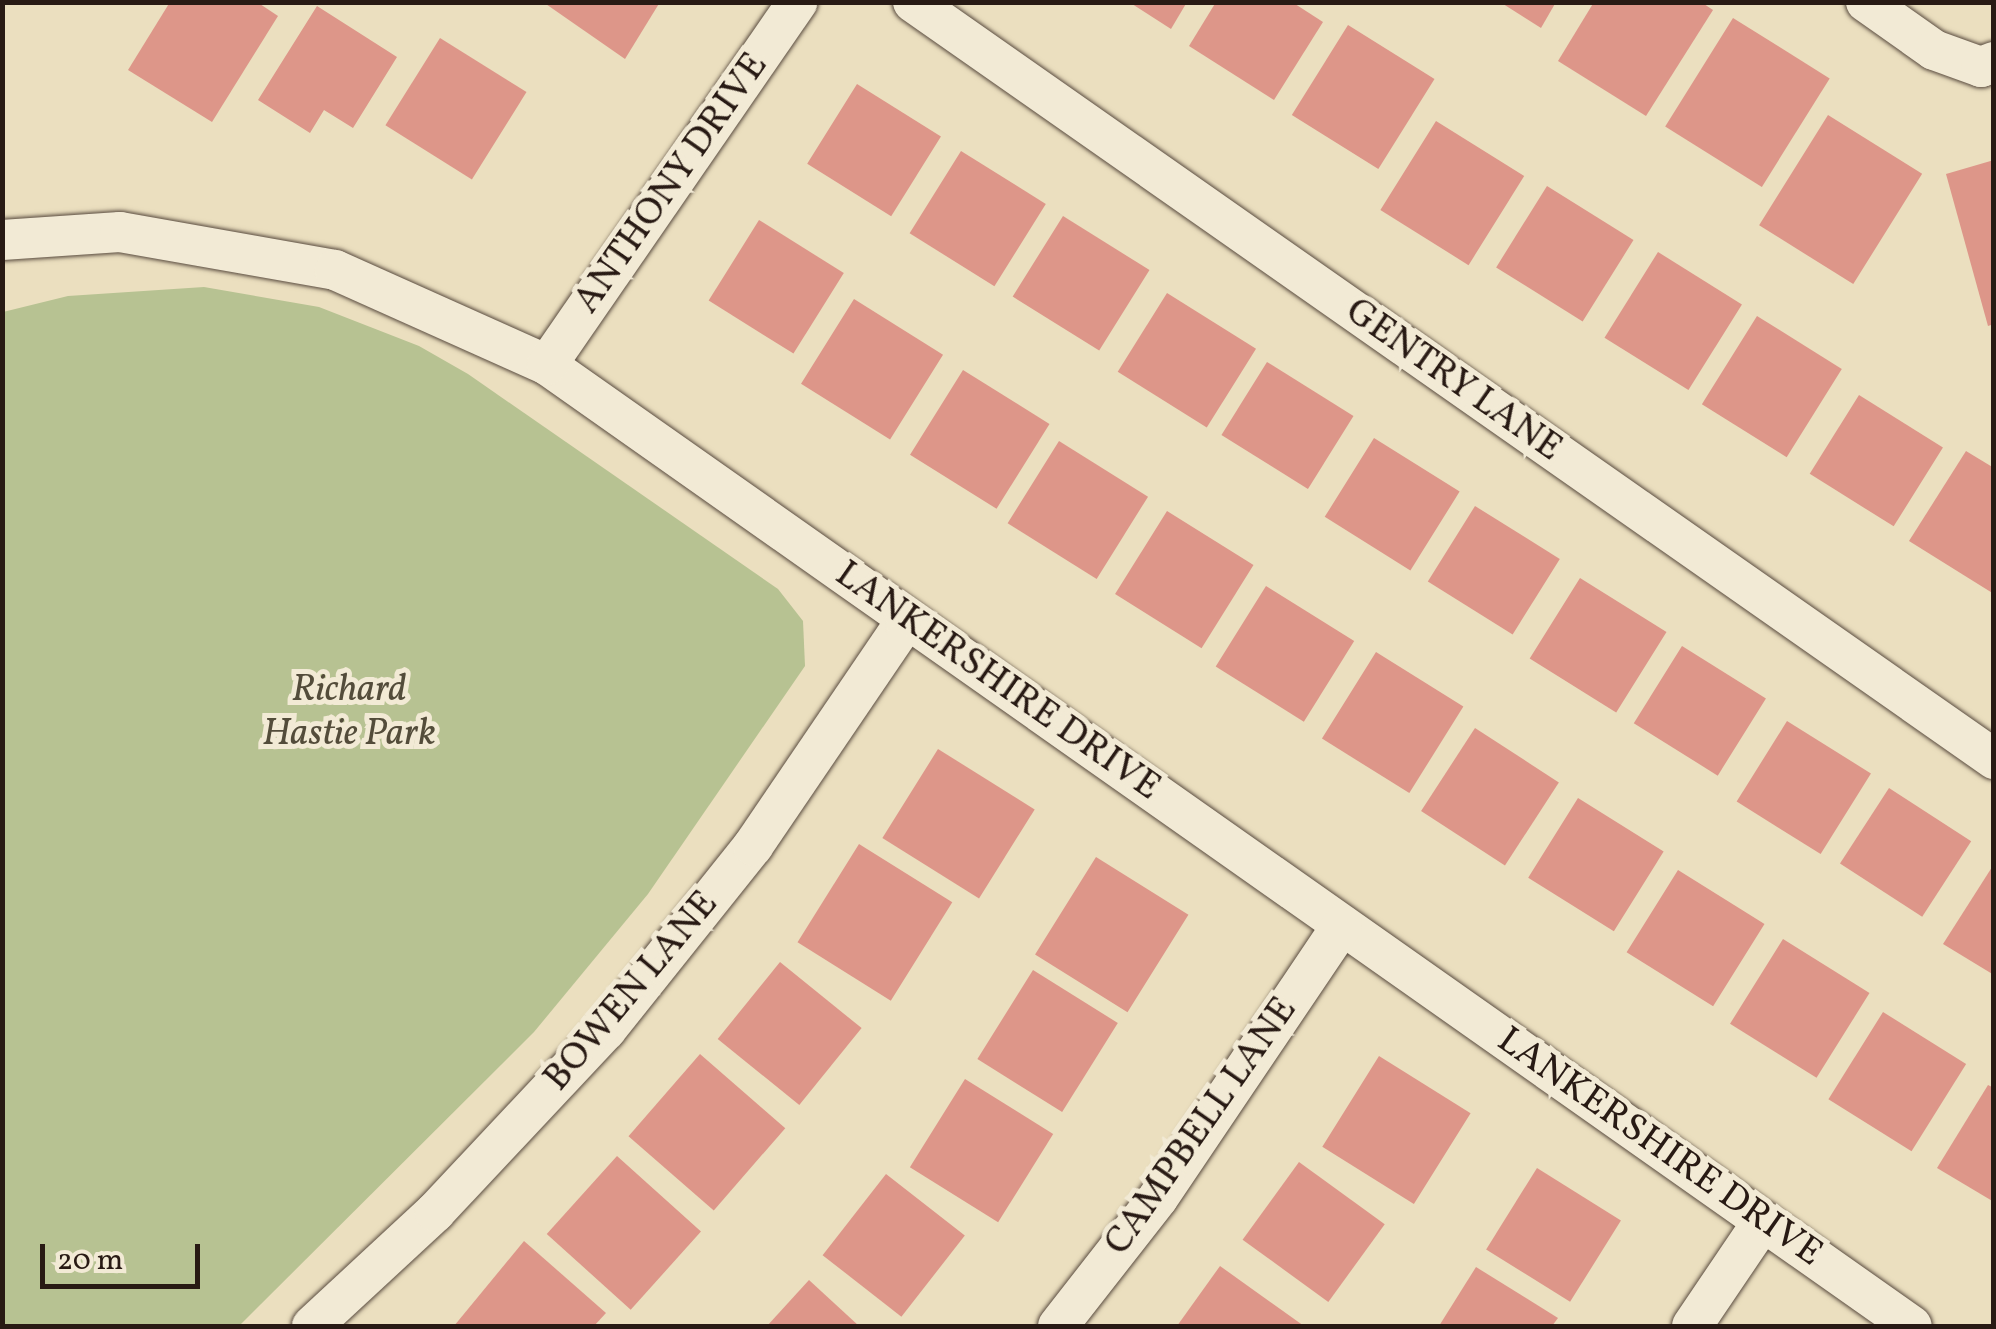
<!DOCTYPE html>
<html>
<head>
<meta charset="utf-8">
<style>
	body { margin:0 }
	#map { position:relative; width:1996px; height:1329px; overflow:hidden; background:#ebdfbf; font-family:Vollkorn,serif }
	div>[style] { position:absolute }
	.green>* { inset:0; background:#b7c292 }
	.building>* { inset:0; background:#dd9689; transform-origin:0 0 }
	.roads { filter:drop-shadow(0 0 2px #594b3f) drop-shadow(0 0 2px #594b3f) }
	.minor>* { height:40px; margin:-20px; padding:0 20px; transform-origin:20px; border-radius:20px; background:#f2ead5 }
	span { translate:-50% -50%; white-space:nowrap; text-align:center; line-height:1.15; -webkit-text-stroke:10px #f2ead5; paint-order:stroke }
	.street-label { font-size:38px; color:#281a14 }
	.park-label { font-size:38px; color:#534c3a; font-style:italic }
	.frame { position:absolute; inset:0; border:5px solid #281a14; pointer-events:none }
	.scale { position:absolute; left:40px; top:1244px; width:160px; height:45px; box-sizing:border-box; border:5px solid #281a14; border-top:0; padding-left:12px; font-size:30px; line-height:35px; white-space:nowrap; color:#281a14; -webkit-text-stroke:8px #f2ead5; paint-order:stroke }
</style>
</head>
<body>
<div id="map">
	<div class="green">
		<i style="clip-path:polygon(204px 287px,319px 307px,419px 346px,468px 374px,778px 589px,803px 621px,805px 666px,648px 894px,534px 1032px,239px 1326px,3px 1326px,3px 312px,68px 296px)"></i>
	</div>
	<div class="building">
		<i style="clip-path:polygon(170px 2px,257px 2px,278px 16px,212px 122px,128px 70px)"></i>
		<i style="clip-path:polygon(543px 2px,660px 2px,625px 59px)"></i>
		<i style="clip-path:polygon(1129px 2px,1187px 2px,1171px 29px)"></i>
		<i style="clip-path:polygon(1216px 2px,1292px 2px,1323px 22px,1274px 100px,1189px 46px)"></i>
		<i style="clip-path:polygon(1500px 2px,1556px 2px,1541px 28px)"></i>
		<i style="clip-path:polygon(1594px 2px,1701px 2px,1713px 10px,1646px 116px,1558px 61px)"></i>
		<i style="clip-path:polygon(317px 6px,397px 57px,353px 128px,324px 110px,310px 133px,258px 100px)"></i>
		<i style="left:1733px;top:18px;width:114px;height:128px;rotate:32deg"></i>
		<i style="left:1348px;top:25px;width:102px;height:106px;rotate:32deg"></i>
		<i style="left:440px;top:38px;width:102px;height:103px;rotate:32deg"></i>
		<i style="left:857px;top:84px;width:99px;height:94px;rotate:32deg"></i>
		<i style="left:1828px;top:115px;width:111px;height:130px;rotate:32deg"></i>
		<i style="left:1436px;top:121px;width:104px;height:105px;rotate:32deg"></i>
		<i style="left:961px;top:151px;width:100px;height:97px;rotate:32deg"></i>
		<i style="clip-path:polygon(1994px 160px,1994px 324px,1988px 326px,1946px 174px)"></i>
		<i style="left:1547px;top:186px;width:102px;height:96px;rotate:32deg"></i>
		<i style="left:1063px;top:216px;width:102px;height:95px;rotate:32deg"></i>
		<i style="left:759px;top:220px;width:100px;height:95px;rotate:32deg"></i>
		<i style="left:1658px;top:252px;width:99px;height:101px;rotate:32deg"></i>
		<i style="left:1167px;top:293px;width:105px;height:93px;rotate:32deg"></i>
		<i style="left:854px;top:299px;width:105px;height:100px;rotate:32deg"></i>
		<i style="left:1757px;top:316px;width:100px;height:104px;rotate:32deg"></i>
		<i style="left:1267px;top:362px;width:102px;height:86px;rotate:32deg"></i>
		<i style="left:963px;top:370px;width:102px;height:100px;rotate:32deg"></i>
		<i style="left:1859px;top:395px;width:99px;height:93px;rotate:32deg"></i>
		<i style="left:1374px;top:438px;width:101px;height:93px;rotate:32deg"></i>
		<i style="left:1059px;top:441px;width:105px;height:97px;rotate:32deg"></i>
		<i style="clip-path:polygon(1966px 451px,1994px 468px,1994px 594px,1909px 541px)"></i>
		<i style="left:1475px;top:506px;width:100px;height:89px;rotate:32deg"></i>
		<i style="left:1167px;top:511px;width:102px;height:98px;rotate:32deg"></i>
		<i style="left:1580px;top:578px;width:102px;height:95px;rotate:32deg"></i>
		<i style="left:1266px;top:586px;width:104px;height:95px;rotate:32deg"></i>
		<i style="left:1682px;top:646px;width:99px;height:91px;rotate:32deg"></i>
		<i style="left:1376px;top:652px;width:103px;height:102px;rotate:32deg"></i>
		<i style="left:1787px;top:721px;width:99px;height:95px;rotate:32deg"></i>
		<i style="left:1475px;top:728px;width:100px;height:99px;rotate:33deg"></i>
		<i style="left:938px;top:749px;width:114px;height:105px;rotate:32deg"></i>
		<i style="left:1889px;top:788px;width:98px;height:90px;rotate:33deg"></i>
		<i style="left:1578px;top:798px;width:101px;height:94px;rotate:32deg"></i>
		<i style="left:859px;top:844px;width:110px;height:116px;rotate:32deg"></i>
		<i style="left:1096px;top:857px;width:109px;height:115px;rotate:32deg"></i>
		<i style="clip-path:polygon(1994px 864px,1994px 975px,1943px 944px)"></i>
		<i style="left:1678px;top:870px;width:102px;height:97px;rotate:32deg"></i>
		<i style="left:1783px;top:939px;width:102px;height:100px;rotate:32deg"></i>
		<i style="left:780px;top:962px;width:105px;height:99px;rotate:39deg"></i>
		<i style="left:1033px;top:970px;width:100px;height:105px;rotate:32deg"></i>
		<i style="left:1883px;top:1012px;width:98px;height:103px;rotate:32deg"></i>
		<i style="left:700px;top:1054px;width:113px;height:109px;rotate:41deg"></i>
		<i style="left:1379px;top:1056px;width:108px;height:107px;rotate:32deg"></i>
		<i style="left:965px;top:1079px;width:104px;height:104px;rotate:32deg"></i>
		<i style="clip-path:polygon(1988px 1085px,1994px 1088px,1994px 1202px,1937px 1168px)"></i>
		<i style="left:617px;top:1156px;width:113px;height:105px;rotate:42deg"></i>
		<i style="left:1299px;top:1162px;width:106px;height:96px;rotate:36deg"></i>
		<i style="left:1537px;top:1168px;width:99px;height:96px;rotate:32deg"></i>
		<i style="left:886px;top:1174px;width:100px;height:103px;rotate:38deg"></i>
		<i style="clip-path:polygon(524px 1241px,606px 1313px,594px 1326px,454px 1326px)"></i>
		<i style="clip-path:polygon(1220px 1266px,1304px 1326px,1177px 1326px)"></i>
		<i style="clip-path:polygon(1476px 1267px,1558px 1318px,1552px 1326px,1439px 1326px)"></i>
		<i style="clip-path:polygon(809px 1280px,859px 1326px,767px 1326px)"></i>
	</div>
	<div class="roads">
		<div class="minor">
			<i style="left:913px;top:2px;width:1320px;rotate:35deg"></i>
			<i style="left:1866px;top:2px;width:83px;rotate:35.2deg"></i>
			<i style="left:1934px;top:50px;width:50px;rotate:19.9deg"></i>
			<i style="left:1981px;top:67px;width:14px;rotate:-21deg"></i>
			<i style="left:2px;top:240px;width:118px;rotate:-3.9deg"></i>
			<i style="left:120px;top:232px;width:218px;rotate:10deg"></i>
			<i style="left:335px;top:270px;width:232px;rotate:24.1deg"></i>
			<i style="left:547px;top:365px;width:1669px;rotate:35.15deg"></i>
			<i style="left:547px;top:365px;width:441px;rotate:-55.4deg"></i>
			<i style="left:312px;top:1326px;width:168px;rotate:-42.8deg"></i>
			<i style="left:435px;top:1212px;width:250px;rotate:-46.8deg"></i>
			<i style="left:606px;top:1030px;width:236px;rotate:-51.4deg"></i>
			<i style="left:753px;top:846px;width:274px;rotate:-55.8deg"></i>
			<i style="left:1058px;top:1326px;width:162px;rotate:-52deg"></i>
			<i style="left:1158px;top:1198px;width:329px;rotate:-56deg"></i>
			<i style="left:1692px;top:1326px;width:127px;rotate:-55.9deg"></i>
		</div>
	</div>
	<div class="street-label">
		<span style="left:672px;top:184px;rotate:-55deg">ANTHONY DRIVE</span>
		<span style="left:1453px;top:381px;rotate:35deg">GENTRY LANE</span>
		<span style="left:997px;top:682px;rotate:35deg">LANKERSHIRE DRIVE</span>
		<span style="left:632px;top:992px;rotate:-50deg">BOWEN LANE</span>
		<span style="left:1202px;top:1127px;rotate:-55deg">CAMPBELL LANE</span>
		<span style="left:1659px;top:1148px;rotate:35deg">LANKERSHIRE DRIVE</span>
	</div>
	<div class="park-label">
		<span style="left:349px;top:713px">Richard<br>Hastie Park</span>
	</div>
	<div class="frame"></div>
	<div class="scale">20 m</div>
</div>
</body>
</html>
